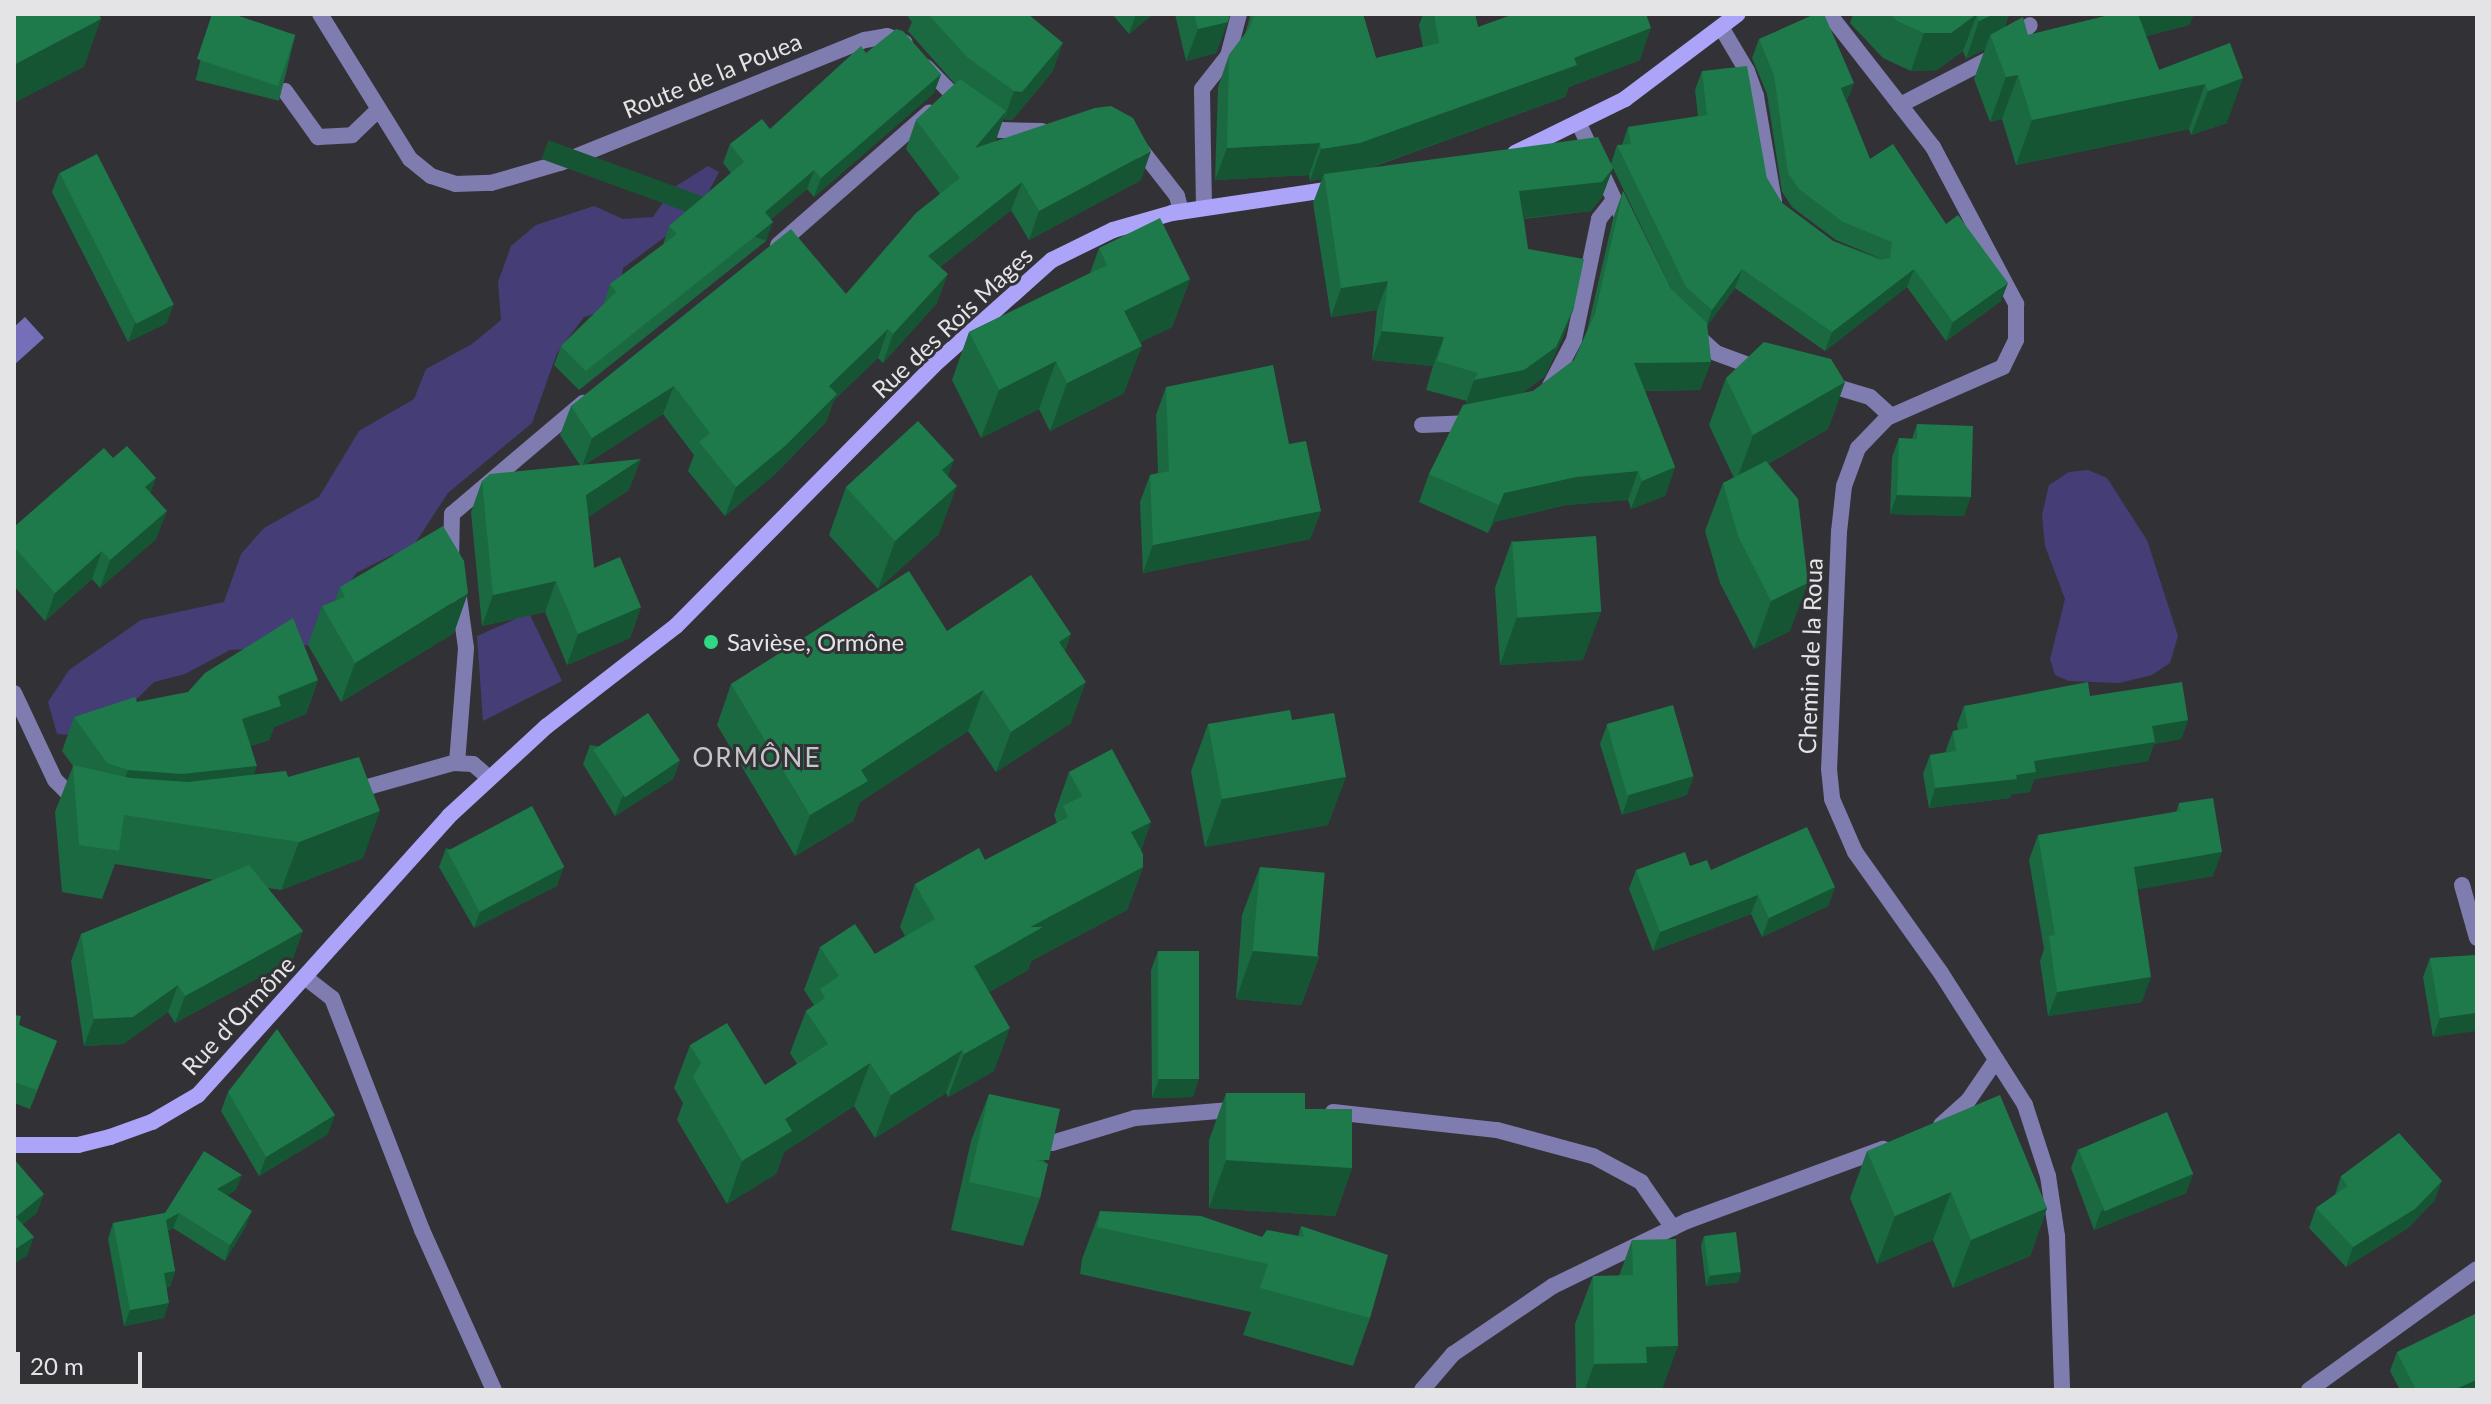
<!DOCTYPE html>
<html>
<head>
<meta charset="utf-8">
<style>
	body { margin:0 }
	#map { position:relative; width:2491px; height:1404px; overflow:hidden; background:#323236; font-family:Lato,sans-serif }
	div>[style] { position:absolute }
	.green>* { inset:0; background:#443d76 }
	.water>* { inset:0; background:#756eb9 }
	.lane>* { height:16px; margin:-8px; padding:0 8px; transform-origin:8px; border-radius:8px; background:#7f7cb0 }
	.street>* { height:16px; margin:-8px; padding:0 8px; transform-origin:8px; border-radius:8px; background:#7f7cb0 }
	.secondary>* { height:16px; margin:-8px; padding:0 8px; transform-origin:8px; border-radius:8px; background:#aba4f8 }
	.wall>* { inset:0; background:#1a6940; transform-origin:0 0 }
	.shaded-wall>* { inset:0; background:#155534; transform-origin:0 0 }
	.building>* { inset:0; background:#1e7a4a; transform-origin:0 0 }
	.dots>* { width:22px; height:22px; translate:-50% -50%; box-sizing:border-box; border:4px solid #323236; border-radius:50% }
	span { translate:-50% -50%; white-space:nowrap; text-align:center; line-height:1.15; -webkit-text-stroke:6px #323236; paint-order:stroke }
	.street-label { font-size:24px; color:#e4e4e7 }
	.poi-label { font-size:24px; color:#e4e4e7 }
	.left { translate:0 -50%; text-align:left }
	.neighbourhood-label { font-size:26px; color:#c6c6ca; letter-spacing:2px }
	.frame { position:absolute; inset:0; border:16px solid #e4e4e7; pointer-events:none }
	.scale { position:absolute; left:16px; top:1352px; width:126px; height:36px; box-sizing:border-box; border:4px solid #e4e4e7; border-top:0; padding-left:10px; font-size:24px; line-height:28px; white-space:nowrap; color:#e4e4e7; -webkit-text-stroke:6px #323236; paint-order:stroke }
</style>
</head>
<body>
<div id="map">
	<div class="green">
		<i style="clip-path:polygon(708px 166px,719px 172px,708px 193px,681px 225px,623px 268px,616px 307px,584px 317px,557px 353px,532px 423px,448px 493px,408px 554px,392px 555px,356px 573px,311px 645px,230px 650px,185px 674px,154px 682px,98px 737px,57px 734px,48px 702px,69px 670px,141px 620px,224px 602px,241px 554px,264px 528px,319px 497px,359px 431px,414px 399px,426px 369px,472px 344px,501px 320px,498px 282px,511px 246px,536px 225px,594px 206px,623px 219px,653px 217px,673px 188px)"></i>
		<i style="clip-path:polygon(2088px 470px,2107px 478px,2147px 540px,2178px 636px,2170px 663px,2152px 675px,2119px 683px,2069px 681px,2055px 675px,2050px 659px,2065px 599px,2045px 546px,2042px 515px,2049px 485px,2069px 472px)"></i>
		<i style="clip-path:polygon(529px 613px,562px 681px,483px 721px,477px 636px)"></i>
	</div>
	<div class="water">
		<i style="clip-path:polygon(25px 317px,44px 338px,14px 365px,14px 327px)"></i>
	</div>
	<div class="lane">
		<i style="left:1721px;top:27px;width:51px;rotate:59.4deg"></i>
		<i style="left:1747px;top:71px;width:27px;rotate:70deg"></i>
		<i style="left:1756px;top:96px;width:107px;rotate:80.3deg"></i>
		<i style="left:285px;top:91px;width:57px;rotate:54.3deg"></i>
		<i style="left:318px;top:137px;width:34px;rotate:-3deg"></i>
		<i style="left:352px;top:135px;width:35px;rotate:-44deg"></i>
		<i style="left:1900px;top:105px;width:111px;rotate:-27.3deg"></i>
		<i style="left:1999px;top:54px;width:42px;rotate:-43.1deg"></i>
		<i style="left:1204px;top:207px;width:118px;rotate:-91deg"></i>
		<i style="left:1202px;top:89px;width:42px;rotate:-51.8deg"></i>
		<i style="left:1228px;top:56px;width:43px;rotate:-75.3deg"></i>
		<i style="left:778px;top:245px;width:201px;rotate:-41.2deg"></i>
		<i style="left:1550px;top:386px;width:52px;rotate:-62.4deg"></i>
		<i style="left:1574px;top:340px;width:124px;rotate:-78.3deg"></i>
		<i style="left:1599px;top:219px;width:24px;rotate:-52deg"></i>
		<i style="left:1422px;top:425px;width:50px;rotate:-2.3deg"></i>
		<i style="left:451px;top:560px;width:46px;rotate:-88.8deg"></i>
		<i style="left:452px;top:514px;width:172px;rotate:-40.3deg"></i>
		<i style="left:457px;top:763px;width:115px;rotate:-85.5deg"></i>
		<i style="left:466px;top:648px;width:59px;rotate:-97.9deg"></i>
		<i style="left:2462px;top:885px;width:55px;rotate:74.2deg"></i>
	</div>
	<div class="street">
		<i style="left:320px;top:14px;width:171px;rotate:58.2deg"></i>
		<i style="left:410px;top:159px;width:27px;rotate:39deg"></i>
		<i style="left:431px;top:176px;width:25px;rotate:18deg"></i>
		<i style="left:455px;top:184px;width:36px;rotate:-2deg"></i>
		<i style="left:491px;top:183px;width:72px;rotate:-16.2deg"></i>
		<i style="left:560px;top:163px;width:329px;rotate:-22deg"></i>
		<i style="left:865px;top:40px;width:22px;rotate:-10deg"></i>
		<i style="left:887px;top:36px;width:19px;rotate:21deg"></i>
		<i style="left:1829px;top:14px;width:169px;rotate:52deg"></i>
		<i style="left:1933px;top:147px;width:178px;rotate:62.1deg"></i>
		<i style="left:2016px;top:304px;width:36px;rotate:90deg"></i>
		<i style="left:2016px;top:340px;width:30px;rotate:116deg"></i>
		<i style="left:2003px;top:367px;width:127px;rotate:156.3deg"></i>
		<i style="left:1887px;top:418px;width:42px;rotate:134deg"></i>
		<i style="left:1858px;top:448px;width:40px;rotate:110.2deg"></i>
		<i style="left:1844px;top:486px;width:46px;rotate:96.2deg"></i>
		<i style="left:1839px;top:532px;width:237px;rotate:92.4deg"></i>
		<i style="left:1829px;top:769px;width:30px;rotate:84deg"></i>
		<i style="left:1832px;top:799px;width:58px;rotate:66.5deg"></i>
		<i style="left:1855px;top:852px;width:148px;rotate:54.6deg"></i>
		<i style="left:1941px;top:973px;width:156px;rotate:57.5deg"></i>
		<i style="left:2025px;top:1105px;width:75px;rotate:72.1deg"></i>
		<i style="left:2048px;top:1176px;width:61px;rotate:81.5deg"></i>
		<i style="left:2057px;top:1236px;width:154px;rotate:88.1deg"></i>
		<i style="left:926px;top:67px;width:52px;rotate:45.8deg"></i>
		<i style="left:981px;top:119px;width:22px;rotate:30deg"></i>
		<i style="left:1000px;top:130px;width:42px;rotate:1.4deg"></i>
		<i style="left:1580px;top:126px;width:109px;rotate:65.1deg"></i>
		<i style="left:1135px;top:142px;width:68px;rotate:52.1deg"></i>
		<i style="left:1177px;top:196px;width:16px;rotate:75deg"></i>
		<i style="left:1695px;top:334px;width:28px;rotate:42deg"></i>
		<i style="left:1716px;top:353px;width:49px;rotate:20.3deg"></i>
		<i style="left:1823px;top:383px;width:49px;rotate:16.6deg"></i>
		<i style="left:1870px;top:397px;width:28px;rotate:42deg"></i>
		<i style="left:14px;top:693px;width:96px;rotate:64.8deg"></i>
		<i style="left:55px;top:780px;width:34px;rotate:45deg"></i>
		<i style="left:350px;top:792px;width:107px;rotate:-15.7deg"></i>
		<i style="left:453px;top:763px;width:20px;rotate:3deg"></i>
		<i style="left:473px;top:764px;width:21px;rotate:41deg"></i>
		<i style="left:306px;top:978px;width:33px;rotate:38deg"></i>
		<i style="left:332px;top:998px;width:249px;rotate:68.8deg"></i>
		<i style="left:422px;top:1230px;width:175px;rotate:65.8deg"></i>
		<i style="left:1333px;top:1112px;width:165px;rotate:6.3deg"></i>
		<i style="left:1497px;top:1130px;width:99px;rotate:15.2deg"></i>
		<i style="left:1593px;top:1156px;width:55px;rotate:28.4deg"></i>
		<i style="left:1641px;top:1182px;width:56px;rotate:55.2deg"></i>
		<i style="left:1941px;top:1125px;width:36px;rotate:-42deg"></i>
		<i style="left:1968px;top:1101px;width:50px;rotate:-55.7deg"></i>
		<i style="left:1052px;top:1143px;width:87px;rotate:-16.8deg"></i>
		<i style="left:1135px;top:1118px;width:107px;rotate:-4.8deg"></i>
		<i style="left:1422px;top:1390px;width:48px;rotate:-49.3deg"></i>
		<i style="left:1453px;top:1354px;width:121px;rotate:-34.2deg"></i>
		<i style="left:1553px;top:1286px;width:149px;rotate:-25.9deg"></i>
		<i style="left:1687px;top:1221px;width:209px;rotate:-20.2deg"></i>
		<i style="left:2309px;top:1390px;width:207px;rotate:-35.8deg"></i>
	</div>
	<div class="secondary">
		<i style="left:1515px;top:153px;width:123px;rotate:-26.1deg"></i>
		<i style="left:1625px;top:99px;width:141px;rotate:-37deg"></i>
		<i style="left:14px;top:1145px;width:64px"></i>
		<i style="left:78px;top:1145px;width:33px;rotate:-14deg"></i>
		<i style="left:110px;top:1137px;width:45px;rotate:-19.7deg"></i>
		<i style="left:152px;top:1122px;width:53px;rotate:-30.4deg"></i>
		<i style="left:198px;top:1095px;width:375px;rotate:-48deg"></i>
		<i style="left:449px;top:816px;width:133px;rotate:-42.6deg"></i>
		<i style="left:547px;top:726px;width:163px;rotate:-37.8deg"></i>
		<i style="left:676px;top:626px;width:367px;rotate:-45.3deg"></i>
		<i style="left:934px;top:365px;width:158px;rotate:-41.7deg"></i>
		<i style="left:1052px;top:260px;width:68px;rotate:-26.2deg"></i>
		<i style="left:1113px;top:230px;width:61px;rotate:-16.1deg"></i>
		<i style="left:1172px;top:213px;width:169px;rotate:-8.5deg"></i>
	</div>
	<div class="wall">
		<i style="left:212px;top:14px;width:86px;height:68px;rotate:14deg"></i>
		<i style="clip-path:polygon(906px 14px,1028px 14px,1053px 71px,1012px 120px,1003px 119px,994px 142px,1141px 180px,1029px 240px,1011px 210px,940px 267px,937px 303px,883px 363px,878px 358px,834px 400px,826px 422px,774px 475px,725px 516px,688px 471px,694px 455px,663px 414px,586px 464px,629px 490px,588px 517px,594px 568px,641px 607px,630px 638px,567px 665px,545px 612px,482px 626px,471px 512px,482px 481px,580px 465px,560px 435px,571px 406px,846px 294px,940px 194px,906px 149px,916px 120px,955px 84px,908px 31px,912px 22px)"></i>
		<i style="clip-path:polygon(1112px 14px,1153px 14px,1129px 34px)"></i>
		<i style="clip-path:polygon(1175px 14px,1230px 14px,1216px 53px,1186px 61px)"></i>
		<i style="clip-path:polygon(evenodd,1249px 14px,1363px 14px,1376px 58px,1423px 47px,1419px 25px,1423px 14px,1475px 14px,1478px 27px,1640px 60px,1569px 87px,1565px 97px,1370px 168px,1611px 164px,1617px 145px,1622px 145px,1628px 127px,1698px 116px,1695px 90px,1702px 71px,1782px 203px,1833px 241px,1882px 259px,1836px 240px,1792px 207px,1782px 192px,1767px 94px,1752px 58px,1759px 39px,1847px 102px,1870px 159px,1946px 224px,2001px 301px,1946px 341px,1907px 287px,1825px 351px,1735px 288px,1707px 326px,1711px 362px,1700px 390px,1645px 391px,1675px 467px,1665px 496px,1631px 509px,1628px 500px,1566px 505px,1494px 522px,1488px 533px,1419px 502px,1429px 474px,1467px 401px,1426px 390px,1433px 366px,1372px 360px,1377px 310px,1331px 317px,1313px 203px,1322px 179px,1310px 181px,1309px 175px,1215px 180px,1218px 87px,1229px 55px,1245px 34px,1250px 17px,1249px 14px,1613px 168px,1672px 290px,1623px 191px,1613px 219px,1587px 331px,1574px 360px,1533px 391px,1522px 393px,1545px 376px,1563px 337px,1574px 307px,1528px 249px,1524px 219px,1591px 211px,1602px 197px,1613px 168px)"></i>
		<i style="clip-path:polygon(1853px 14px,2009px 14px,2005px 27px,2028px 35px,2109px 15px,2108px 14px,2194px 14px,2189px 25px,2146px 36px,2159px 70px,2230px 43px,2227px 123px,2191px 135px,2189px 129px,2016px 165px,2002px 119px,1990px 122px,1974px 79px,1985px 49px,1966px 59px,1963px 51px,1937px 70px,1911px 71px,1883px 58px,1850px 23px)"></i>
		<i style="clip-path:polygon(866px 53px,941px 74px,934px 93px,814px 197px,807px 189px,771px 219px,766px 241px,579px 390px,554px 365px,561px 346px,604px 304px,610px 284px,663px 245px,669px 226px,731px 173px,723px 163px,730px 144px,770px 129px)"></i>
		<i style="clip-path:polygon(59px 173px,167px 323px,128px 342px,52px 192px)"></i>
		<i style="clip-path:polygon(1099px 248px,1190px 279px,1172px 327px,1140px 342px,1124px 393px,1050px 431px,1039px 409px,981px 438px,952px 380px,969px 332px,1090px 273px)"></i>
		<i style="clip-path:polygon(1726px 378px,1845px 382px,1828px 429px,1768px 464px,1790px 631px,1754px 649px,1720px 583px,1705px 531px,1723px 483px,1734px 478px,1709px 425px)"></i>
		<i style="clip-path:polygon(1166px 387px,1289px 444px,1321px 511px,1310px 539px,1143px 573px,1140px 502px,1150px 475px,1158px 473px,1156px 415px)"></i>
		<i style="clip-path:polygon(1917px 424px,1964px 516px,1890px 514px,1892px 457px,1899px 438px,1912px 439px)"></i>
		<i style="clip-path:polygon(948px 476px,939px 534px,878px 589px,829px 535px,846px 487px)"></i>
		<i style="clip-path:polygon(150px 493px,156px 539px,100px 588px,92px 579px,45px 621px,14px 586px,14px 527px)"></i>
		<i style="clip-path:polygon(1512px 540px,1583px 660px,1500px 665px,1495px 588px)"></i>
		<i style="clip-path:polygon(340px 587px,454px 633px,341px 702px,308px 645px,322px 606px,335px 601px)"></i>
		<i style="clip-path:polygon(947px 631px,1071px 634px,1065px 651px,1071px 723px,996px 772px,968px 731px,860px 802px,853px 821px,795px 856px,717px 725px,731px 684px)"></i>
		<i style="clip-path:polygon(318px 680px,306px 714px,274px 727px,269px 740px,250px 746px,254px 775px,288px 777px,363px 858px,281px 890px,268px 888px,293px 959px,175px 1023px,168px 1012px,123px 1044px,84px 1046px,71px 961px,81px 934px,215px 880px,115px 864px,102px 899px,62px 892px,55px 812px,73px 766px,62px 751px,74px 717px,137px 702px)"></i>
		<i style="clip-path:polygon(2090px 696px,2188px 720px,2181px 739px,2154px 744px,2148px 761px,2034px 779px,2030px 792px,2012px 794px,2010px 798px,1929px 808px,1923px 774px,1930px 755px,1946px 752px,1946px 750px,1953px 731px,1958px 730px,1957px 725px,1964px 706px)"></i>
		<i style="clip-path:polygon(1292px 720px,1328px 825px,1205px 847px,1191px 771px,1208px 724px)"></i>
		<i style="clip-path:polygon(1607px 725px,1687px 795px,1622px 815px,1600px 744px)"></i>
		<i style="clip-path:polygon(590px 745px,680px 760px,673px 779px,615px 816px,583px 764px)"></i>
		<i style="clip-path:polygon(1069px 772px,1151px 822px,1141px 850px,1143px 867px,1127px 910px,1031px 961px,1028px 970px,989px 992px,994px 1071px,948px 1097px,946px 1093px,875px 1138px,854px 1106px,784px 1152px,776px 1174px,727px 1204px,677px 1120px,683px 1103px,674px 1088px,690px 1045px,765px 1085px,797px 1064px,790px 1053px,806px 1011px,814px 1005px,804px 990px,820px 947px,875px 954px,905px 936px,900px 927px,915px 884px,985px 860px,1057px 823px,1054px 815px)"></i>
		<i style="clip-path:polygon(2179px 803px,2213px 876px,2137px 889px,2142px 1002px,2048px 1016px,2040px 961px,2044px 949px,2029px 860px,2038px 835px,2176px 812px)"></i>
		<i style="clip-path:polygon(446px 848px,557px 886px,474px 928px,439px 867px)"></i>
		<i style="clip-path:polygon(1690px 866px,1711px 870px,1835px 887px,1828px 906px,1762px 937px,1751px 914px,1653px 951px,1629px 889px,1636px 870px)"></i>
		<i style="clip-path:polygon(1260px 867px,1319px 957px,1301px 1005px,1236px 999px,1242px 915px)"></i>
		<i style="clip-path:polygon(1158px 951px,1193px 1097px,1152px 1098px,1151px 970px)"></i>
		<i style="clip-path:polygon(2477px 955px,2433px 1037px,2423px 977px,2430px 958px)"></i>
		<i style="clip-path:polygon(14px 1015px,19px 1025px,57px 1041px,30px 1109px,14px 1103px)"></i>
		<i style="clip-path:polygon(228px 1092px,328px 1134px,259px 1176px,221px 1111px)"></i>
		<i style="clip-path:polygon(1226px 1093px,1305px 1109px,1352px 1168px,1335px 1216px,1209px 1208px,1209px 1140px)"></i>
		<i style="clip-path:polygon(989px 1094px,1047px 1164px,1040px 1198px,1023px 1246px,951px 1230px,971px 1141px)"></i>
		<i style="clip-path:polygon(2078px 1149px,2193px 1174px,2186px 1193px,2094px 1230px,2071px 1168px)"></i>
		<i style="clip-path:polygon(1867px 1151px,2047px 1208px,2030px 1256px,1953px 1288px,1933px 1240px,1877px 1264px,1850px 1198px)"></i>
		<i style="clip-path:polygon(2341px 1176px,2435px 1200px,2408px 1228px,2346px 1267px,2309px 1228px,2316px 1208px,2335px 1195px)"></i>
		<i style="clip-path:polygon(236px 1190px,227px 1195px,246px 1226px,225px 1261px,173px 1228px,168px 1231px,175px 1271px,170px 1287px,167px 1287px,164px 1318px,124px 1326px,108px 1239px,113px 1223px,165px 1213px)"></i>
		<i style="clip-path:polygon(1100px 1211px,1262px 1237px,1298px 1236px,1301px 1226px,1370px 1318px,1353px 1366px,1243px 1335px,1251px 1312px,1080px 1274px,1082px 1259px)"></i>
		<i style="clip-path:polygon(1704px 1236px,1741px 1272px,1738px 1282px,1706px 1286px,1701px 1246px)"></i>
		<i style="clip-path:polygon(1632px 1240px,1662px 1390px,1576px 1390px,1575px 1324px,1593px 1276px,1619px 1276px)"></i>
		<i style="clip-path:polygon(2397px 1352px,2477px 1390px,2400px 1390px,2390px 1371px)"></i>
	</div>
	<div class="shaded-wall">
		<i style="clip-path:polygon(1136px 14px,1153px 14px,1129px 34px)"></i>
		<i style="clip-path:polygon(1977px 14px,1963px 51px,1937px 70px,1911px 71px,1924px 33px)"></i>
		<i style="clip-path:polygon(1994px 14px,2009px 14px,2001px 37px,1993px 45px,1993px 43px,1990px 35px,1985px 49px,1966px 59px,1979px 21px)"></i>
		<i style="clip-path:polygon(2126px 14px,2194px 14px,2189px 25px,2116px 44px)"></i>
		<i style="clip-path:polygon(101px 19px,84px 67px,14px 103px,14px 65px)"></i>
		<i style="clip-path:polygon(1228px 22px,1216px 53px,1186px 61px,1198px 29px)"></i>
		<i style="clip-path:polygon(1651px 28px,1640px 60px,1569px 87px,1565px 97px,1349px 175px,1324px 174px,1322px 179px,1310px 181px,1321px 149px)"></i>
		<i style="clip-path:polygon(1063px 43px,1053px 71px,1012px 120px,1004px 119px,1014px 91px)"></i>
		<i style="clip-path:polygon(941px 74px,934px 93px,814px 197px,821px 178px)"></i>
		<i style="clip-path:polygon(2018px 75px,2002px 119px,1990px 122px,2006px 77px)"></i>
		<i style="clip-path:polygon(2243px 78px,2227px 123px,2191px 135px,2208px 91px)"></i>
		<i style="clip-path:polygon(1854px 83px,1847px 101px,1841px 88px)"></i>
		<i style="clip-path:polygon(2205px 84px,2189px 129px,2016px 165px,2032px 120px)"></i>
		<i style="clip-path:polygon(1006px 111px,996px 140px,965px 177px,975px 148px)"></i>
		<i style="clip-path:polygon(1320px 143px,1309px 175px,1215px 180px,1227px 148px)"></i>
		<i style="clip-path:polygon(1151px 151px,1141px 180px,1029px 240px,1039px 211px)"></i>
		<i style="clip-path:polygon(1613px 168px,1602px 197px,1591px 211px,1509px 220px,1519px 191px)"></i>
		<i style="clip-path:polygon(814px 170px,807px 189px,758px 231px,765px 212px)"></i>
		<i style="clip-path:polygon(1022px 182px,1011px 210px,917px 285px,928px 256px)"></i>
		<i style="left:773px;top:222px;width:20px;height:239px;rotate:110deg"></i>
		<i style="clip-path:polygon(1742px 269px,1735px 288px,1705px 329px,1712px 310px)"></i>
		<i style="clip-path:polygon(1914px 269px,1907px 287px,1825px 351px,1832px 332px)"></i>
		<i style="clip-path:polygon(948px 274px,937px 303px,883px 363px,893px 334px)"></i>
		<i style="clip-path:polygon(1190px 279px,1172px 327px,1107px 359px,1124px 311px)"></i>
		<i style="clip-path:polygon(1388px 281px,1377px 310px,1331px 317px,1341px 288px)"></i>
		<i style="clip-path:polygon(2008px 283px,2001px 301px,1946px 341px,1953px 322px)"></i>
		<i style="clip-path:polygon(174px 304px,167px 323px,128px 342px,135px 323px)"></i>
		<i style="clip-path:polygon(1574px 307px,1563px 337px,1545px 376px,1514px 399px,1464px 409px,1474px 380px)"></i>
		<i style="clip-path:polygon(888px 329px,878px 358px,834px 400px,826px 422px,774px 475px,725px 516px,736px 487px,829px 386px)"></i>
		<i style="clip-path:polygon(1382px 331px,1444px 337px,1433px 366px,1372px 360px)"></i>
		<i style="clip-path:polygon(1142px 346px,1124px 393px,1050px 431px,1067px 383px)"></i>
		<i style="clip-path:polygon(1056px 361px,1039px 409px,981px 438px,999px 390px)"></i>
		<i style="clip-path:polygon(1711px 362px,1700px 390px,1624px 391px,1634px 363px)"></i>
		<i style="clip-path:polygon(1845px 382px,1828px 429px,1736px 482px,1753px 435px)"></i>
		<i style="clip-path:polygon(674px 386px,663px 414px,582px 467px,592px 438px)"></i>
		<i style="clip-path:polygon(641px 459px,629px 490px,575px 526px,586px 495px)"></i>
		<i style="clip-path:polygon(954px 460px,938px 503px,957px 486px,939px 534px,878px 589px,895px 541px,942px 470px)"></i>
		<i style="clip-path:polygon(1675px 467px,1665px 496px,1631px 509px,1642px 481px)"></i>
		<i style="clip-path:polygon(1638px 471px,1628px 500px,1566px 505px,1494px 522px,1488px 533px,1499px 505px,1504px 493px,1576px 477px)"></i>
		<i style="clip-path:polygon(156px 478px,146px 505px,145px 487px)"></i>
		<i style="clip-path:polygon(1897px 495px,1971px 497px,1964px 516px,1890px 514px)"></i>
		<i style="clip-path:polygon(167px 511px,156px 539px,100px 588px,110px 560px)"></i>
		<i style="clip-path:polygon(1321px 511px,1310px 539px,1143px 573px,1153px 545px)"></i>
		<i style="clip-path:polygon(102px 551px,92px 579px,45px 621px,55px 593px)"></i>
		<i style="clip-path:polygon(556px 581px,545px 612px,482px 626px,493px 595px)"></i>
		<i style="clip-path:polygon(1808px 583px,1790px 631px,1754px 649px,1771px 601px)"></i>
		<i style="clip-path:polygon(468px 593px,454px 633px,341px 702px,355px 663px)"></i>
		<i style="clip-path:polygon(641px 607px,630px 638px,567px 665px,578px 634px)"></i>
		<i style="clip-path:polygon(1601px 612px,1583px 660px,1500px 665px,1517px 617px)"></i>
		<i style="clip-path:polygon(1071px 634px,1056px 675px,1059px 642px)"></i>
		<i style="clip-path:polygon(318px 680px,306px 714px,274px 727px,269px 740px,229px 753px,242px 719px,278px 696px)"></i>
		<i style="clip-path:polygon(1086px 682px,1071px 723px,996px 772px,1011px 732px)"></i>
		<i style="clip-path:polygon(983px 690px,968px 731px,860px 802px,853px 821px,795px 856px,810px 815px,861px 770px)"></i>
		<i style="clip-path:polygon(2188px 720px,2181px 739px,2154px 744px,2148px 761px,2034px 779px,2030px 792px,2012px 794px,2010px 798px,1929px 808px,1935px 788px,2016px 775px,2034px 761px,2152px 726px)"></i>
		<i style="clip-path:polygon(680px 760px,673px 779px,615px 816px,622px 797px)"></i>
		<i style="clip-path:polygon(257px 766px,245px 800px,115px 804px,128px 770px)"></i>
		<i style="clip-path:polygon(1694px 776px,1687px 795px,1622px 815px,1629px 795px)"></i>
		<i style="clip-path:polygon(1346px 777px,1328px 825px,1205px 847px,1222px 799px)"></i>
		<i style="clip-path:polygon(380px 811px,363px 858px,281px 890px,299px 842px)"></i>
		<i style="clip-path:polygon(1151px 822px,1136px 865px,1131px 832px)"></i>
		<i style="clip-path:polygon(2222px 852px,2213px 876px,2125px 892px,2134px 867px)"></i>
		<i style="clip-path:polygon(564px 867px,557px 886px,474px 928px,481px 909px)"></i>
		<i style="clip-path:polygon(1143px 867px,1127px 910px,1031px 961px,1028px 970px,959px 1009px,974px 966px,1030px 927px)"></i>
		<i style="clip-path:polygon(1835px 887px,1828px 906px,1762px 937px,1769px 918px)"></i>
		<i style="clip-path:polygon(1758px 895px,1751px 914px,1653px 951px,1660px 932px)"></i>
		<i style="clip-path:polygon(303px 931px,293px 959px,175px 1023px,185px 996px)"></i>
		<i style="clip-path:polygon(1253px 951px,1319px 957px,1301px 1005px,1236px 999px)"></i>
		<i style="clip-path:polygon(2151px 977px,2142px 1002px,2048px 1016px,2057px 992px)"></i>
		<i style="clip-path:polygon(178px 985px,168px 1012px,123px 1044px,84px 1046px,94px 1019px)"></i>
		<i style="clip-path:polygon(2477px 1013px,2477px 1031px,2433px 1037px,2440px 1018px)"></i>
		<i style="clip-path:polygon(1010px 1028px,994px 1071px,948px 1097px,964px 1054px)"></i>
		<i style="clip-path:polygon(962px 1050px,946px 1093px,875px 1138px,891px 1095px)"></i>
		<i style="clip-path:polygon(870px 1063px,854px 1106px,784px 1152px,776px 1174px,727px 1204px,742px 1161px,785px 1119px)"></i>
		<i style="clip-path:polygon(1199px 1078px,1193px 1097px,1152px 1098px,1159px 1079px)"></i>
		<i style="clip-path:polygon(335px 1115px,328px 1134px,259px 1176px,266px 1157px)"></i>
		<i style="clip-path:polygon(1226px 1160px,1352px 1168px,1335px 1216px,1209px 1208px)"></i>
		<i style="clip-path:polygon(2193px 1174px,2186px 1193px,2094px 1230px,2101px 1211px)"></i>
		<i style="clip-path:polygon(242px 1175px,236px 1190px,212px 1205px,217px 1189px)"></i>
		<i style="clip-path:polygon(2442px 1181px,2435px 1200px,2408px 1228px,2346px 1267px,2353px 1247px)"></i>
		<i style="clip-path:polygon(1951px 1192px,1933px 1240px,1877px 1264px,1895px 1216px)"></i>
		<i style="clip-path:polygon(44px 1194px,37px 1213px,14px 1232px,16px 1217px)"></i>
		<i style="clip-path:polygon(2047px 1208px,2030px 1256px,1953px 1288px,1971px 1240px)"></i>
		<i style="clip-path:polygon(252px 1211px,246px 1226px,225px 1261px,230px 1245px)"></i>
		<i style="clip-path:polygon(179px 1213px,173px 1228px,161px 1236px,166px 1220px)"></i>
		<i style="clip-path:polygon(34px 1237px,27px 1256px,14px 1264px,14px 1250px)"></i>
		<i style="clip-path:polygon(175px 1271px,170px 1287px,158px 1289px,164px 1273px)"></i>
		<i style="clip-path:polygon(1741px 1272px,1738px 1282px,1706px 1286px,1710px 1276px)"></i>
		<i style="clip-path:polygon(169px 1303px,164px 1318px,124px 1326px,130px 1310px)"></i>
		<i style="clip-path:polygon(1678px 1346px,1662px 1390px,1585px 1390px,1594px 1364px,1646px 1347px)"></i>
		<i style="clip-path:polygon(2477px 1380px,2477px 1390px,2453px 1390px)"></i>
	</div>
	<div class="building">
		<i style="clip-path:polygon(14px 14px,99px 14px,101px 19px,14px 65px)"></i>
		<i style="clip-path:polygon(212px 14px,233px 14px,295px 35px,278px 86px,197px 59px)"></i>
		<i style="clip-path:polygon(928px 14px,1028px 14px,1063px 43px,1022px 92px,1014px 91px,967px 57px)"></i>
		<i style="clip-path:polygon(1194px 14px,1230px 14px,1228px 22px,1198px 29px)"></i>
		<i style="clip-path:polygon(1254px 14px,1363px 14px,1376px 58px,1439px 43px,1434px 14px,1475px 14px,1478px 27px,1514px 14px,1646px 14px,1651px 28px,1574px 58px,1577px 65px,1360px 143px,1321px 149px,1320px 143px,1227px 148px,1229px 55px,1250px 27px)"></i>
		<i style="clip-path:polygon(1815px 14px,1824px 14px,1854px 83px,1841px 88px,1870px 159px,1893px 144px,1946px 224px,1958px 215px,2008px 283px,1953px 322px,1914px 269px,1832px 332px,1742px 269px,1712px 310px,1686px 287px,1617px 145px,1631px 144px,1628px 127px,1707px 115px,1702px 71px,1747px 66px,1767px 179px,1782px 203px,1833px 241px,1880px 260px,1890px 258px,1892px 242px,1843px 222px,1799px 189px,1788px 173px,1774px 75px,1759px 39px)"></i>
		<i style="clip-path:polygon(1890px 14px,1994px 14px,1979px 21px,1977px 14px,1951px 33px,1924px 33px,1897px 21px)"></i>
		<i style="clip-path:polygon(2114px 14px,2138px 14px,2159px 70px,2230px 43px,2243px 78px,2208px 91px,2205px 84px,2032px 120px,2018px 75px,2006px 77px,1990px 35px,2023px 17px,2028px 35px)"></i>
		<i style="clip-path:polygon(896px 29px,903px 31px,941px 74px,821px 178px,814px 170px,765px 212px,773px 222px,586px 371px,561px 346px,616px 292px,610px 284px,677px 234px,669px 226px,744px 162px,730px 144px,762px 119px,770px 129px,861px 46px,866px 53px)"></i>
		<i style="clip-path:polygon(960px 79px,1006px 111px,975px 148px,1095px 108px,1111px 106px,1133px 118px,1151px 151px,1039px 211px,1022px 182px,928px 256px,948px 274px,893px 334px,888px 329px,829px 386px,837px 394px,785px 446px,736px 487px,699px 442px,710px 433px,674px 386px,592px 438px,571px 406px,791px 229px,846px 294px,916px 213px,960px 178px,916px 120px)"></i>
		<i style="clip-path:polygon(1598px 137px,1613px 168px,1602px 182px,1519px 191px,1528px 249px,1584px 259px,1574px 307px,1556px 347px,1524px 370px,1474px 380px,1478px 373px,1437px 361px,1444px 337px,1382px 331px,1388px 281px,1341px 288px,1324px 174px)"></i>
		<i style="left:97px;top:154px;width:169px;height:42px;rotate:63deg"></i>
		<i style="clip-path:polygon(1623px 191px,1671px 289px,1707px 323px,1711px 362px,1634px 363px,1675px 467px,1642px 481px,1638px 471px,1576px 477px,1504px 493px,1499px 505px,1429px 474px,1463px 405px,1533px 391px,1574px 360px,1595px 314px)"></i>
		<i style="clip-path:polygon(1160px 218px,1190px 279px,1124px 311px,1142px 346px,1067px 383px,1056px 361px,999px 390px,969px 332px,1107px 265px,1099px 248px)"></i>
		<i style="clip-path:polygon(1764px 342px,1831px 359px,1845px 382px,1753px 435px,1726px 378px)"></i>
		<i style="clip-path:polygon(1273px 365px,1289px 444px,1306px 441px,1321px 511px,1153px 545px,1150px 475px,1169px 471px,1166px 387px)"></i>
		<i style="clip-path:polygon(918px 421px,954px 460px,942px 470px,957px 486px,895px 541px,846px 487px)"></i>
		<i style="clip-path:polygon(1917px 424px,1973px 426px,1971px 497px,1897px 495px,1899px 438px,1917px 439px)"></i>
		<i style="clip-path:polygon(127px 446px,156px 478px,145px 487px,167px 511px,110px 560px,102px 551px,55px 593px,14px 547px,14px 527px,104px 448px,113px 458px)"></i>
		<i style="clip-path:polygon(641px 459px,586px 495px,594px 568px,620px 557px,641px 607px,578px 634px,556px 581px,493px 595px,482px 481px,490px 474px)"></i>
		<i style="clip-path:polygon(1766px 461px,1798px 499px,1808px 583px,1771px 601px,1738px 536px,1723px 483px)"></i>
		<i style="clip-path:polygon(443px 526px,464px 561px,468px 593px,355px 663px,322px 606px,345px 597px,340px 587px)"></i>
		<i style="left:1596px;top:536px;width:76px;height:84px;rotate:86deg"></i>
		<i style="clip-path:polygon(909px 571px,947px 631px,1031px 575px,1071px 634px,1059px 642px,1086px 682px,1011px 732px,983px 690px,861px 770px,868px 781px,810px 815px,731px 684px)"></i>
		<i style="clip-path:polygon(293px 618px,318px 680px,278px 696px,281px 706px,242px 719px,257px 766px,182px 774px,128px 770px,107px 763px,74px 717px,135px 697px,137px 702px,188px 692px,205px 673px)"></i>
		<i style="clip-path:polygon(2088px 682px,2090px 696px,2182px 682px,2188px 720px,2152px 726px,2155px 742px,2034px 761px,2036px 772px,2016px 775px,2017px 779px,1935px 788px,1930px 755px,1956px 751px,1953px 731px,1968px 728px,1964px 706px)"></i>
		<i style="left:1673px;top:705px;width:74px;height:69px;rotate:74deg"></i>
		<i style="clip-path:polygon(1290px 710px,1292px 720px,1334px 713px,1346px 777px,1222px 799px,1208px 724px)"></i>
		<i style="left:648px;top:713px;width:57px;height:66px;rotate:56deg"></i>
		<i style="clip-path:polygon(1112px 749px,1151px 822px,1131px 832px,1143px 854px,1143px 867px,1030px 927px,1043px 927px,974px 966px,1010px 1028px,964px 1054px,962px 1050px,891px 1095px,870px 1063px,785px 1119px,792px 1131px,742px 1161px,693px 1077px,701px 1063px,690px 1045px,727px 1023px,765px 1085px,828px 1044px,806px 1011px,825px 998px,820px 989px,839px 976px,820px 947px,855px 924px,875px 954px,935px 919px,915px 884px,979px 848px,985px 860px,1068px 817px,1063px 806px,1082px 796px,1069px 772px)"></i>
		<i style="clip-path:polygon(359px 757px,380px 811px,299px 842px,124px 815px,119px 851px,79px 845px,73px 765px,130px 778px,188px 782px,286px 771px,288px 777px)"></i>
		<i style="clip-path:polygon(2213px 798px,2222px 852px,2134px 867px,2151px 977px,2057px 992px,2049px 936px,2055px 935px,2038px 835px,2180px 811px,2179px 803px)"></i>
		<i style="left:532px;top:806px;width:69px;height:96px;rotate:62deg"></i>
		<i style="clip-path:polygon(1807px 827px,1835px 887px,1769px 918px,1758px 895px,1660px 932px,1636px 870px,1685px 852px,1690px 866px,1707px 860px,1711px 870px)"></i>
		<i style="clip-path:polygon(249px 865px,303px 931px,185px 996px,178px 985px,133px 1017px,94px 1019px,81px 934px)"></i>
		<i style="left:1260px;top:867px;width:65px;height:84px;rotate:5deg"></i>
		<i style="left:1158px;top:951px;width:41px;height:128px"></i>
		<i style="clip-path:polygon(2477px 955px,2477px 1013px,2440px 1018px,2430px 958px)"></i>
		<i style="clip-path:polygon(14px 1015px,21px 1016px,19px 1025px,57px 1041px,37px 1090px,14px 1082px)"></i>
		<i style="clip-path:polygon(277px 1029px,335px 1115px,266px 1157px,228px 1092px)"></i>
		<i style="clip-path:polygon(1226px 1093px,1305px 1093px,1305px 1109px,1352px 1109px,1352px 1168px,1226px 1160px)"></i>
		<i style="clip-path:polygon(989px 1094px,1060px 1109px,1049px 1160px,1037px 1160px,1048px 1164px,1040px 1198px,969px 1182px)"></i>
		<i style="clip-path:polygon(2000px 1095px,2047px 1208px,1971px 1240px,1951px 1192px,1895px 1216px,1867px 1151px)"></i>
		<i style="left:2167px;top:1112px;width:67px;height:96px;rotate:67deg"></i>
		<i style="clip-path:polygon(2399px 1133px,2442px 1181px,2415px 1209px,2353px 1247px,2316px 1208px,2347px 1186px,2341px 1176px)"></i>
		<i style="clip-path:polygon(204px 1151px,242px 1175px,217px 1189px,252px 1211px,230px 1245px,179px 1213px,166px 1220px,175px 1271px,164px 1273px,169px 1303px,130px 1310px,113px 1223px,165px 1213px)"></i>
		<i style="clip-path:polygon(14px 1159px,44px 1194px,16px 1217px,34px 1237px,14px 1250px)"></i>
		<i style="clip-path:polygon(1100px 1211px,1201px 1216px,1262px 1237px,1267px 1230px,1304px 1237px,1301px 1226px,1388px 1255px,1370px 1318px,1260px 1288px,1268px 1264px,1097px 1227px)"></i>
		<i style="left:1736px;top:1232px;width:40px;height:32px;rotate:83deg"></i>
		<i style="clip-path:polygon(1676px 1239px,1678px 1346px,1646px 1347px,1647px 1363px,1594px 1364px,1593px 1276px,1633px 1275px,1632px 1240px)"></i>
		<i style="clip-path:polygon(2477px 1313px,2477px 1380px,2453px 1390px,2416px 1390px,2397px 1352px)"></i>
	</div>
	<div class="dots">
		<i style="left:711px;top:642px;background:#30d883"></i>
	</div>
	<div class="street-label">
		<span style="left:712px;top:75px;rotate:-22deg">Route de la Pouea</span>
		<span style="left:952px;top:322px;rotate:-43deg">Rue des Rois Mages</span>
		<span style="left:1810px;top:656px;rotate:-88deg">Chemin de la Roua</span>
		<span style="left:238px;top:1015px;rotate:-47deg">Rue d'Ormône</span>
	</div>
	<div class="poi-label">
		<span class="left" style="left:727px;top:642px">Savièse, Ormône</span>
	</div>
	<div class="neighbourhood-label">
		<span style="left:757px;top:758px">ORMÔNE</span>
	</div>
	<div class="frame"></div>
	<div class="scale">20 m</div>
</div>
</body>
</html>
